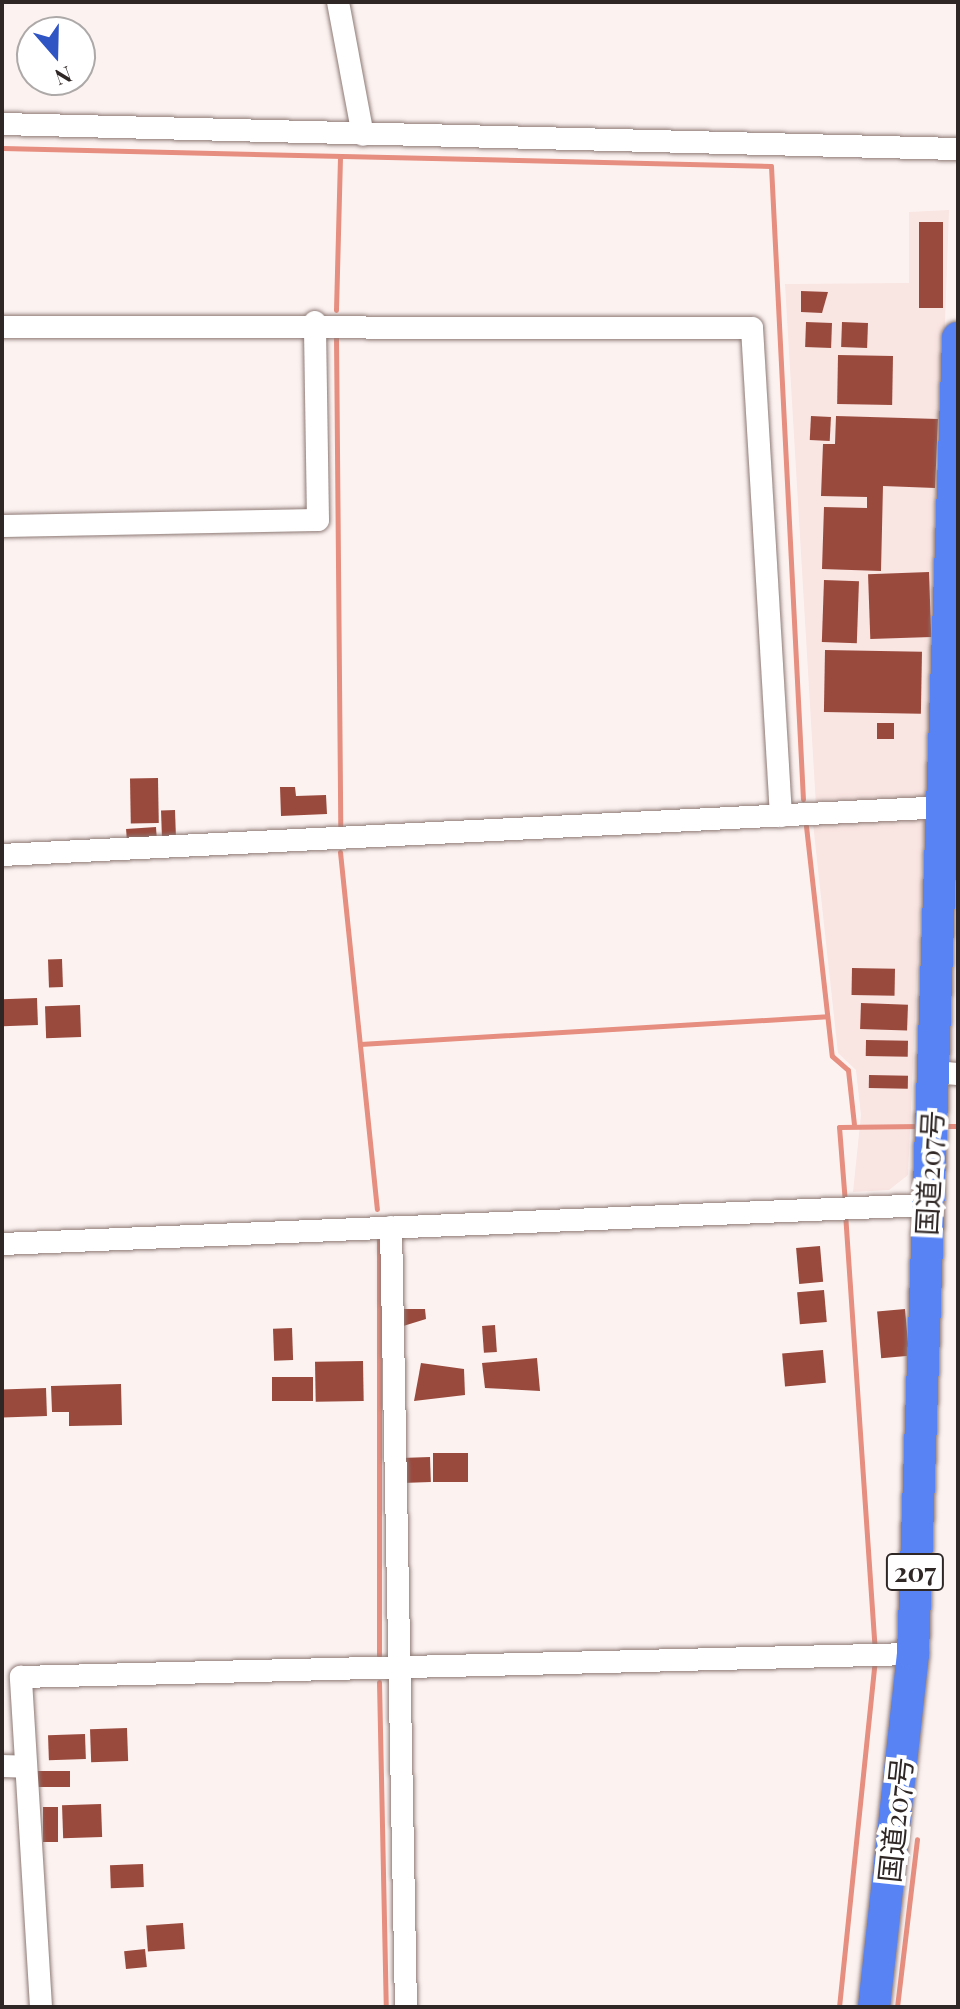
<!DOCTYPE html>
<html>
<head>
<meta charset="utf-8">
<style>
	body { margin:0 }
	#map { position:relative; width:960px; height:2009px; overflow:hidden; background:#fcf3f1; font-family:"Playfair Display","Noto Sans JP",serif }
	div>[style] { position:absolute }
	.built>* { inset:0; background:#f9e5e2 }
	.stream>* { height:5px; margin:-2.5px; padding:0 2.5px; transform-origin:2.5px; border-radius:2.5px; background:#e68e7f }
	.building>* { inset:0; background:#9a4a3d; transform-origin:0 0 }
	.roads { filter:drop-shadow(0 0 2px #8d7975) drop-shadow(0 0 2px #8d7975) }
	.minor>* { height:22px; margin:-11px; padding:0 11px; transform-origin:11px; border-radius:11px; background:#fff }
	.highway>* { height:32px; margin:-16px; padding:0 16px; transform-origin:16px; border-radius:16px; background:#5883f4 }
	span { translate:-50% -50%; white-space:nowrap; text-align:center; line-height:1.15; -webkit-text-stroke:8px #fff; paint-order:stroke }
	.shield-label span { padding:2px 6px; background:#fff; border:2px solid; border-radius:6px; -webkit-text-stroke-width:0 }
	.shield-label { font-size:26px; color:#2f2725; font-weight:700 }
	.street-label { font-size:28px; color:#2f2725 }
	.frame { position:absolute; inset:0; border:4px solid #2f2725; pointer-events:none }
	.north { position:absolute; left:16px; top:16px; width:80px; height:80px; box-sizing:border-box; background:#fff; border:2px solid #aca9a8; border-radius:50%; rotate:160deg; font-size:22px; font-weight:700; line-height:32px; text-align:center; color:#2f2725 }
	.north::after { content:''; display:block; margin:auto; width:28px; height:36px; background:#2f54c4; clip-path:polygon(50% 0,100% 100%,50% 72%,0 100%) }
</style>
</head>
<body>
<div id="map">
	<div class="built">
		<i style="clip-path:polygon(949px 210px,928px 802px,816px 806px,785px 284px,909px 283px,909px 212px)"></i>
		<i style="clip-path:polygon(924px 819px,908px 1175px,889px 1190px,853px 1192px,861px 1115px,856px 1070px,838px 1053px,813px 823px)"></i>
	</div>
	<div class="stream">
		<i style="left:2px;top:148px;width:769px;rotate:1.34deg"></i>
		<i style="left:771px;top:166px;width:634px;rotate:87.11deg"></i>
		<i style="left:336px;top:310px;width:154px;rotate:-88.5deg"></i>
		<i style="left:336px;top:335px;width:491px;rotate:89.5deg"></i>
		<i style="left:806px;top:826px;width:231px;rotate:83.6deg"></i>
		<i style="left:832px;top:1056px;width:21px;rotate:41deg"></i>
		<i style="left:848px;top:1070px;width:54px;rotate:83.7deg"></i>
		<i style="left:340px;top:852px;width:359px;rotate:84.1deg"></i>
		<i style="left:360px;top:1044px;width:468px;rotate:-3.4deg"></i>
		<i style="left:943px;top:1126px;width:15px"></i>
		<i style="left:845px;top:1203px;width:76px;rotate:-94.5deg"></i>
		<i style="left:839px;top:1127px;width:82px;rotate:-0.7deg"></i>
		<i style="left:845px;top:1213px;width:438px;rotate:86.1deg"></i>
		<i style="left:379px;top:1655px;width:415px;rotate:-90deg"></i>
		<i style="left:379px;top:1682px;width:325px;rotate:88.8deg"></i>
		<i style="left:839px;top:2007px;width:349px;rotate:-84.1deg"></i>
		<i style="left:897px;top:2007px;width:169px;rotate:-83.2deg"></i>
	</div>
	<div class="building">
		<i style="left:919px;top:222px;width:24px;height:86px"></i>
		<i style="clip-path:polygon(801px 291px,828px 292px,822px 313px,801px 312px)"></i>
		<i style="left:806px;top:322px;width:26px;height:25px;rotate:2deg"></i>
		<i style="left:842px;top:322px;width:26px;height:25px;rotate:2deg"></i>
		<i style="left:838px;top:355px;width:55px;height:49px;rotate:1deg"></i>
		<i style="left:811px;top:416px;width:20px;height:24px;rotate:3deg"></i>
		<i style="clip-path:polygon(836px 416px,938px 419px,935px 488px,883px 486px,881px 571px,822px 569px,824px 507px,867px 508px,867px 497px,821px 496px,823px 444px,835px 444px)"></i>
		<i style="left:929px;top:572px;width:65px;height:61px;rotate:88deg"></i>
		<i style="left:824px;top:580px;width:35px;height:62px;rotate:2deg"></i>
		<i style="left:825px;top:650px;width:97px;height:62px;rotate:1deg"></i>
		<i style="left:877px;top:723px;width:17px;height:16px"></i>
		<i style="left:158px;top:778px;width:45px;height:28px;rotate:89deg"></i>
		<i style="clip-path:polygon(280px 787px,295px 787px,296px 796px,326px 795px,327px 814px,281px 816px)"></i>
		<i style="left:175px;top:810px;width:31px;height:14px;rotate:88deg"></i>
		<i style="left:156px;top:827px;width:15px;height:30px;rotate:86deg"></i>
		<i style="left:62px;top:959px;width:28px;height:14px;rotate:88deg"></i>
		<i style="left:852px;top:968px;width:43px;height:27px;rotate:1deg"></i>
		<i style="left:37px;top:998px;width:27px;height:35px;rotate:88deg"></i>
		<i style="left:861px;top:1003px;width:47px;height:26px;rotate:2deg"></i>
		<i style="left:80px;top:1005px;width:32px;height:35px;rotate:88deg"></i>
		<i style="left:866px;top:1040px;width:42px;height:16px;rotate:1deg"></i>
		<i style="left:869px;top:1075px;width:39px;height:13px;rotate:1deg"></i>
		<i style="left:820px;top:1246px;width:36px;height:24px;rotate:85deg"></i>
		<i style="left:824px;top:1290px;width:32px;height:27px;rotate:85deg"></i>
		<i style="clip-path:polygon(400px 1309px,425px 1309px,426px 1319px,400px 1327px)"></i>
		<i style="left:905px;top:1309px;width:47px;height:28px;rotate:85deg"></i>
		<i style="left:495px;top:1325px;width:27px;height:13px;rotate:86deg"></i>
		<i style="left:292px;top:1328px;width:32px;height:19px;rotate:88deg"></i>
		<i style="left:823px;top:1350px;width:33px;height:41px;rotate:85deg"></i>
		<i style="clip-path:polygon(537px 1358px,540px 1391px,485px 1388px,482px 1363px)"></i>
		<i style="left:363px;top:1361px;width:40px;height:48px;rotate:89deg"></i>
		<i style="clip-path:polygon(421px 1363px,464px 1369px,465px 1395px,414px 1401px)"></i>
		<i style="left:313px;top:1377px;width:24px;height:41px;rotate:90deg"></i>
		<i style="clip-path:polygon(121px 1384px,122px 1425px,69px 1426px,69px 1412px,52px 1412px,51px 1386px)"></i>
		<i style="left:46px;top:1388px;width:28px;height:44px;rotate:88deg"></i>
		<i style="left:468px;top:1453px;width:29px;height:35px;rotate:90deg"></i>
		<i style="left:430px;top:1457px;width:25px;height:29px;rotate:88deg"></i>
		<i style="left:127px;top:1728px;width:33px;height:37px;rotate:88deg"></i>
		<i style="left:85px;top:1734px;width:25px;height:37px;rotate:88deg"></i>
		<i style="left:70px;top:1771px;width:16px;height:34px;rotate:90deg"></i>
		<i style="left:101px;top:1804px;width:33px;height:39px;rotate:88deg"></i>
		<i style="left:43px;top:1807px;width:15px;height:35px"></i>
		<i style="left:143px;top:1864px;width:23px;height:33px;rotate:88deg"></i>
		<i style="left:183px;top:1923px;width:26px;height:37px;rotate:86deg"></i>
		<i style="left:145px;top:1949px;width:18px;height:21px;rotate:84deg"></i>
	</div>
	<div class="roads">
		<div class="minor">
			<i style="left:338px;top:2px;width:135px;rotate:79.4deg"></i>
			<i style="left:2px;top:124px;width:956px;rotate:1.5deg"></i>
			<i style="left:2px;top:327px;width:750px;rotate:0.08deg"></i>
			<i style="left:752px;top:328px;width:489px;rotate:86.6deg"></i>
			<i style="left:2px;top:526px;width:316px;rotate:-1.1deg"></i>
			<i style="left:318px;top:520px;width:198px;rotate:-90.9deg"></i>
			<i style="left:2px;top:855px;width:944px;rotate:-2.91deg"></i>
			<i style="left:934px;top:1072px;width:24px;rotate:5deg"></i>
			<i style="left:391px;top:1227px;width:780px;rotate:88.9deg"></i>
			<i style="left:2px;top:1244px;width:926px;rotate:-2.41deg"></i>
			<i style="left:2px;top:1766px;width:24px;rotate:2deg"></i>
			<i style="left:41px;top:2007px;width:331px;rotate:-93.5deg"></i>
			<i style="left:21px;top:1677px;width:892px;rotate:-1.48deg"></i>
		</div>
		<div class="highway">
			<i style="left:874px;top:2007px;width:355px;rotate:-83.7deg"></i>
			<i style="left:913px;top:1654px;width:1317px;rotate:-88.04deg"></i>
		</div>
	</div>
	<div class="shield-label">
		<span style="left:915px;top:1572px">207</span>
	</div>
	<div class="street-label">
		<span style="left:929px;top:1173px;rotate:-87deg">国道207号</span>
		<span style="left:895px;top:1820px;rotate:-84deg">国道207号</span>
	</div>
	<div class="frame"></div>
	<div class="north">N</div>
</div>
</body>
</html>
